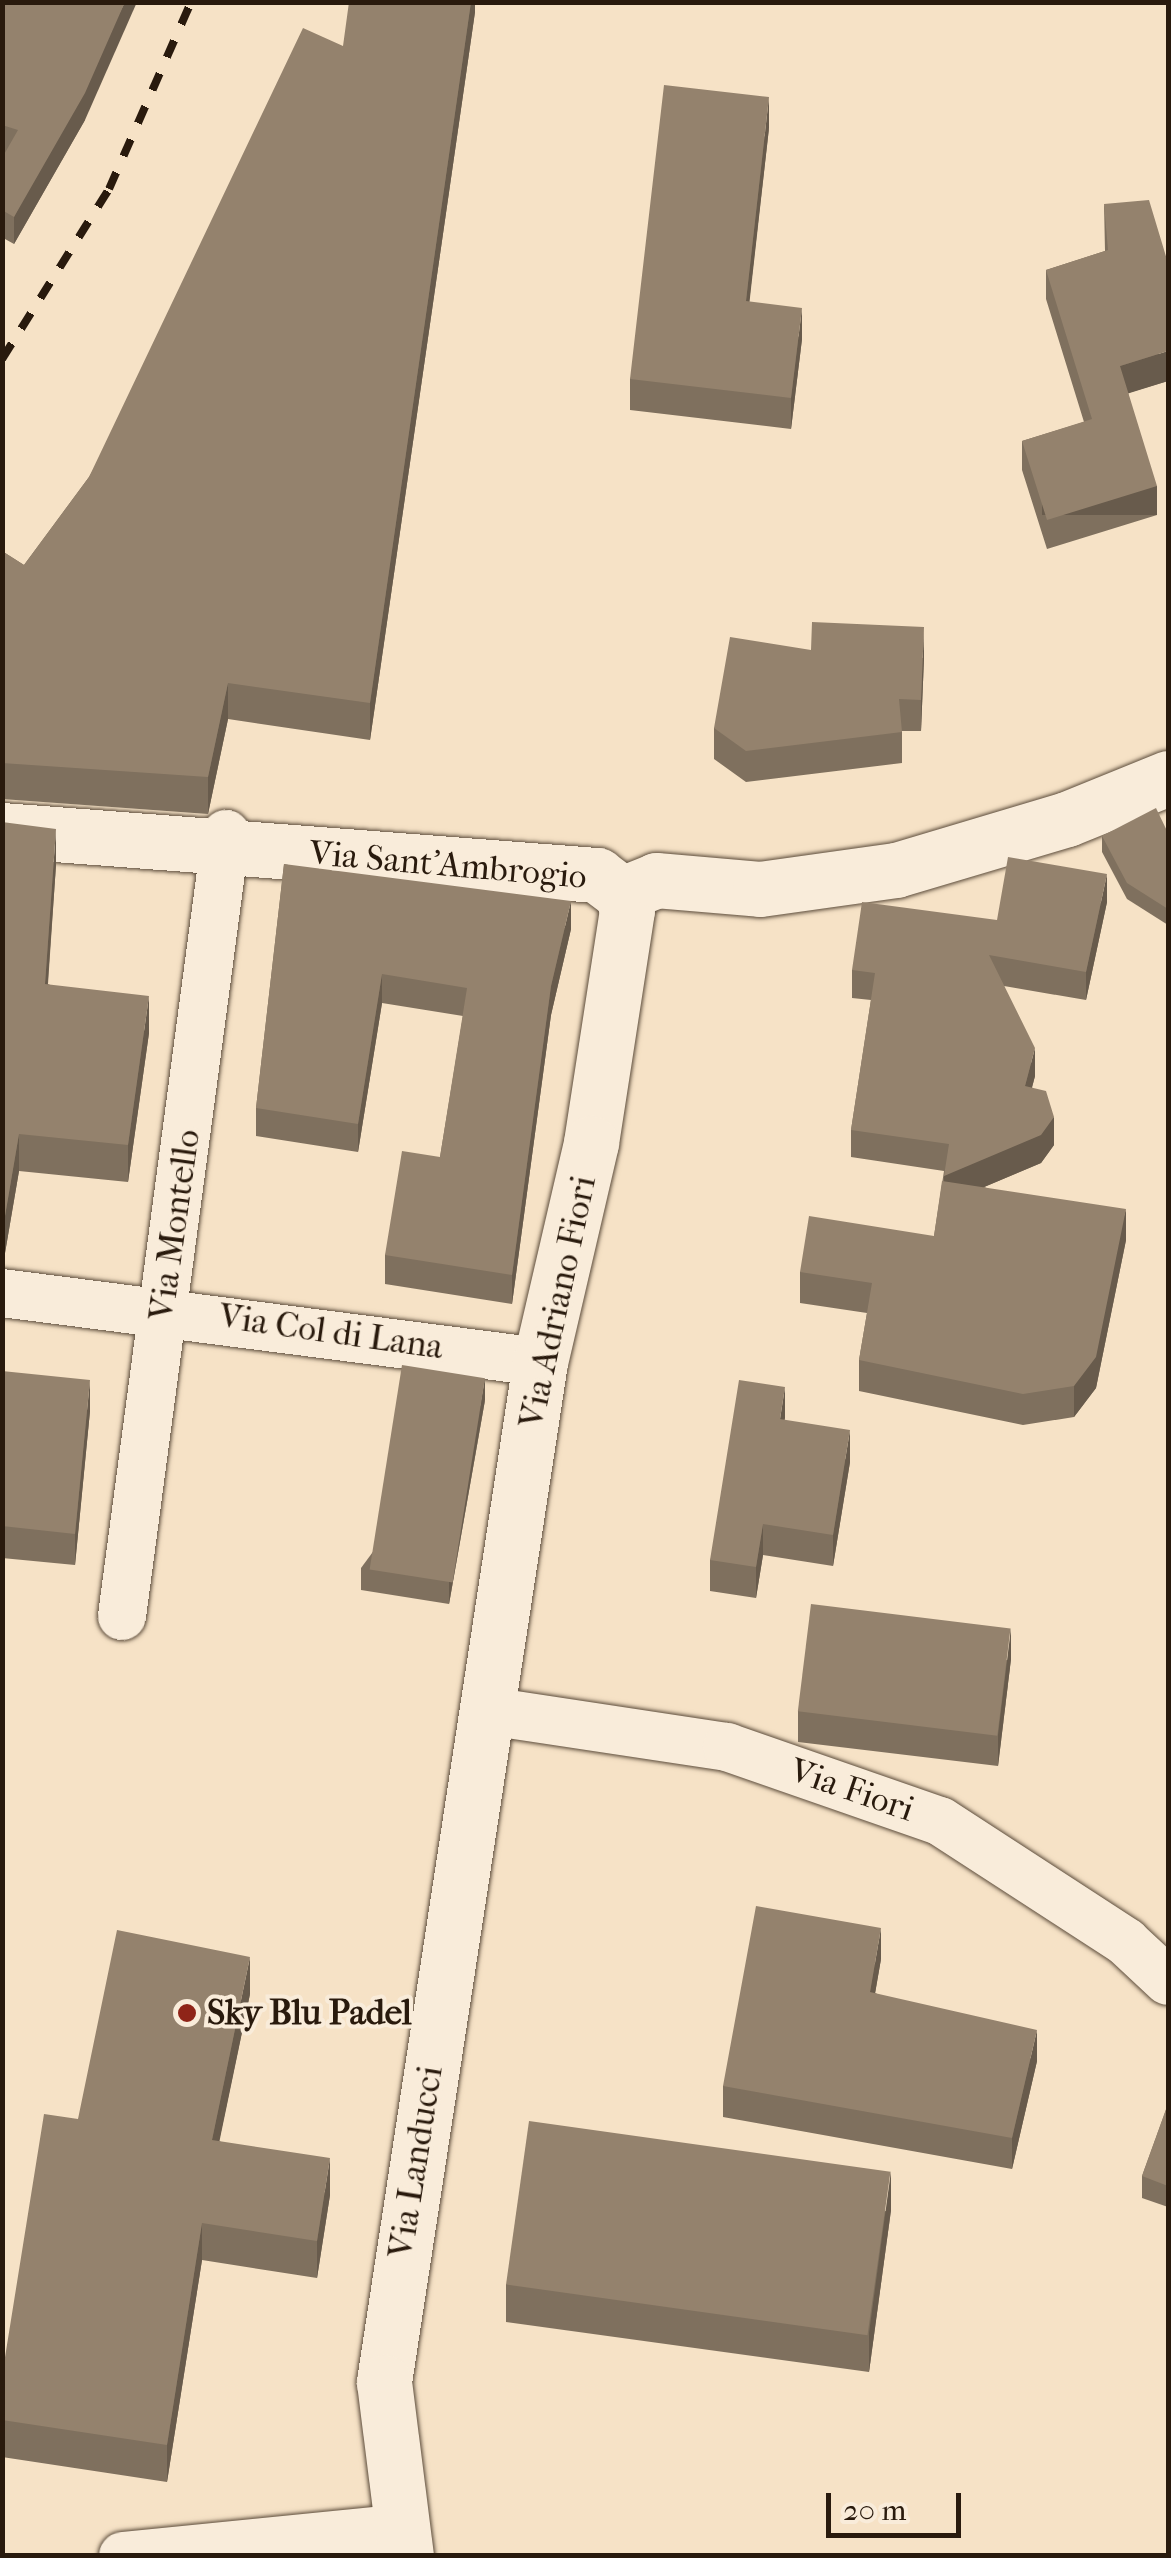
<!DOCTYPE html>
<html>
<head>
<meta charset="utf-8">
<style>
	body { margin:0 }
	#map { position:relative; width:1171px; height:2558px; overflow:hidden; background:#f6e2c6; font-family:"IM FELL French Canon",serif }
	div>[style] { position:absolute }
	.roads { filter:drop-shadow(0 0 2px #5c4c3b) drop-shadow(0 0 2px #5c4c3b) }
	.street>* { height:48px; margin:-24px; padding:0 24px; transform-origin:24px; border-radius:24px; background:#f9ecda }
	.secondary>* { height:55px; margin:-27.5px; padding:0 27.5px; transform-origin:27.5px; border-radius:27.5px; background:#f9ecda }
	.rail>* { height:8px; margin-top:-4px; transform-origin:0; background:repeating-linear-gradient(90deg,#291a0d 0 18px,transparent 0 36px) }
	.wall>* { inset:0; background:#7f705e }
	.shaded-wall>* { inset:0; background:#685b4c; transform-origin:0 0 }
	.building>* { inset:0; background:#94826d; transform-origin:0 0 }
	.dots>* { width:28px; height:28px; translate:-50% -50%; box-sizing:border-box; border:5px solid #f9ecda; border-radius:50% }
	span { translate:-50% -50%; white-space:nowrap; text-align:center; line-height:1.15; -webkit-text-stroke:8px #f9ecda; paint-order:stroke }
	.street-label { font-size:35px; color:#291a0d }
	.poi-label { font-size:35px; color:#291a0d; font-weight:700 }
	.left { translate:0 -50%; text-align:left }
	.frame { position:absolute; inset:0; border:5px solid #291a0d; pointer-events:none }
	.scale { position:absolute; left:826px; top:2493px; width:135px; height:45px; box-sizing:border-box; border:5px solid #291a0d; border-top:0; padding-left:12px; font-size:30px; line-height:35px; white-space:nowrap; color:#291a0d; -webkit-text-stroke:8px #f9ecda; paint-order:stroke }
</style>
</head>
<body>
<div id="map">
	<div class="roads">
		<div class="street">
			<i style="left:2px;top:1293px;width:542px;rotate:7.31deg"></i>
			<i style="left:122px;top:1616px;width:789px;rotate:-82.42deg"></i>
			<i style="left:489px;top:1711px;width:241px;rotate:8.6deg"></i>
			<i style="left:727px;top:1747px;width:225px;rotate:19.2deg"></i>
			<i style="left:940px;top:1821px;width:222px;rotate:33deg"></i>
			<i style="left:1126px;top:1942px;width:57px;rotate:42.9deg"></i>
			<i style="left:123px;top:2556px;width:280px;rotate:-5.7deg"></i>
		</div>
		<div class="secondary">
			<i style="left:2px;top:830px;width:597px;rotate:4.33deg"></i>
			<i style="left:597px;top:875px;width:31px;rotate:37deg"></i>
			<i style="left:622px;top:894px;width:17px;rotate:73deg"></i>
			<i style="left:627px;top:910px;width:236px;rotate:98.8deg"></i>
			<i style="left:591px;top:1143px;width:225px;rotate:103.1deg"></i>
			<i style="left:540px;top:1362px;width:1032px;rotate:98.7deg"></i>
			<i style="left:384px;top:2382px;width:175px;rotate:82.8deg"></i>
			<i style="left:622px;top:894px;width:37px;rotate:-22deg"></i>
			<i style="left:656px;top:880px;width:104px;rotate:4.9deg"></i>
			<i style="left:760px;top:889px;width:137px;rotate:-8deg"></i>
			<i style="left:896px;top:870px;width:178px;rotate:-16.6deg"></i>
			<i style="left:1067px;top:819px;width:109px;rotate:-22.1deg"></i>
		</div>
	</div>
	<div class="rail">
		<i style="left:2px;top:359px;width:201px;rotate:-57.8deg"></i>
		<i style="left:109px;top:189px;width:204px;rotate:-66.3deg"></i>
	</div>
	<div class="wall">
		<i style="clip-path:polygon(2px 2px,85px 120px,14px 244px,5px 239px,5px 245px,2px 251px,2px 158px,5px 153px,2px 152px)"></i>
		<i style="clip-path:polygon(475px 2px,475px 12px,370px 740px,228px 719px,208px 814px,2px 799px,2px 551px,24px 565px,89px 477px,343px 46px)"></i>
		<i style="clip-path:polygon(769px 128px,749px 302px,802px 339px,791px 429px,630px 410px,630px 379px)"></i>
		<i style="clip-path:polygon(1104px 204px,1168px 381px,1128px 393px,1157px 515px,1047px 549px,1022px 470px,1022px 441px,1084px 422px,1046px 299px,1046px 270px,1105px 251px)"></i>
		<i style="clip-path:polygon(811px 650px,924px 658px,921px 731px,902px 731px,902px 763px,746px 782px,714px 759px,714px 728px)"></i>
		<i style="clip-path:polygon(2px 822px,56px 865px,48px 984px,149px 1033px,128px 1182px,19px 1171px,5px 1253px,2px 1253px)"></i>
		<i style="clip-path:polygon(1168px 833px,1168px 925px,1127px 899px,1102px 852px,1102px 836px)"></i>
		<i style="clip-path:polygon(284px 864px,571px 929px,551px 1015px,512px 1304px,385px 1284px,385px 1255px,440px 1157px,463px 1016px,382px 1003px,358px 1152px,256px 1136px,256px 1108px)"></i>
		<i style="clip-path:polygon(1107px 902px,1086px 1000px,1004px 986px,1035px 1076px,1032px 1087px,1054px 1145px,1041px 1163px,984px 1187px,1126px 1240px,1096px 1388px,1074px 1417px,1023px 1425px,859px 1391px,859px 1360px,867px 1313px,800px 1303px,800px 1272px,934px 1236px,944px 1171px,851px 1157px,851px 1130px,871px 1000px,852px 998px,852px 970px,997px 920px)"></i>
		<i style="clip-path:polygon(2px 1371px,90px 1411px,75px 1565px,2px 1558px)"></i>
		<i style="clip-path:polygon(485px 1400px,449px 1604px,361px 1590px,361px 1568px)"></i>
		<i style="clip-path:polygon(785px 1420px,850px 1462px,833px 1566px,763px 1555px,756px 1598px,710px 1591px,710px 1560px)"></i>
		<i style="clip-path:polygon(1011px 1659px,998px 1766px,798px 1742px,798px 1711px)"></i>
		<i style="clip-path:polygon(881px 1959px,875px 1993px,1037px 2061px,1012px 2169px,723px 2117px,723px 2086px)"></i>
		<i style="clip-path:polygon(250px 1994px,219px 2141px,330px 2195px,317px 2278px,202px 2260px,167px 2482px,2px 2457px,2px 2376px,78px 2119px)"></i>
		<i style="clip-path:polygon(1168px 2104px,1168px 2207px,1142px 2198px,1142px 2176px)"></i>
		<i style="clip-path:polygon(891px 2210px,869px 2372px,506px 2322px,506px 2284px)"></i>
	</div>
	<div class="shaded-wall">
		<i style="clip-path:polygon(125px 2px,137px 2px,85px 120px,14px 244px,14px 217px)"></i>
		<i style="clip-path:polygon(471px 2px,475px 2px,475px 12px,370px 740px,370px 703px)"></i>
		<i style="clip-path:polygon(769px 97px,769px 128px,746px 333px,746px 301px)"></i>
		<i style="clip-path:polygon(5px 221px,5px 245px,2px 251px,2px 226px)"></i>
		<i style="clip-path:polygon(802px 308px,802px 339px,791px 429px,791px 398px)"></i>
		<i style="clip-path:polygon(1168px 351px,1168px 381px,1120px 396px,1120px 366px)"></i>
		<i style="left:1157px;top:486px;width:29px;height:115px;rotate:90deg"></i>
		<i style="clip-path:polygon(924px 627px,924px 658px,921px 731px,921px 700px)"></i>
		<i style="clip-path:polygon(228px 683px,228px 719px,208px 814px,208px 777px)"></i>
		<i style="left:3px;top:762px;width:37px;height:1px;rotate:90deg"></i>
		<i style="clip-path:polygon(56px 829px,56px 865px,45px 1021px,45px 984px)"></i>
		<i style="clip-path:polygon(1107px 874px,1107px 902px,1086px 1000px,1086px 972px)"></i>
		<i style="clip-path:polygon(571px 901px,571px 929px,551px 1015px,512px 1304px,512px 1275px,551px 986px)"></i>
		<i style="clip-path:polygon(382px 974px,382px 1003px,358px 1152px,358px 1124px)"></i>
		<i style="clip-path:polygon(149px 996px,149px 1033px,128px 1182px,128px 1145px)"></i>
		<i style="clip-path:polygon(1035px 1048px,1035px 1076px,1025px 1114px,1025px 1086px)"></i>
		<i style="clip-path:polygon(1054px 1117px,1054px 1145px,1041px 1163px,944px 1204px,944px 1176px)"></i>
		<i style="clip-path:polygon(19px 1134px,19px 1171px,5px 1253px,5px 1216px)"></i>
		<i style="clip-path:polygon(1126px 1209px,1126px 1240px,1096px 1388px,1074px 1417px,1074px 1386px)"></i>
		<i style="clip-path:polygon(485px 1378px,485px 1400px,449px 1604px,449px 1582px)"></i>
		<i style="clip-path:polygon(90px 1380px,90px 1411px,75px 1565px,75px 1534px)"></i>
		<i style="clip-path:polygon(785px 1387px,785px 1418px,780px 1450px,780px 1419px)"></i>
		<i style="clip-path:polygon(850px 1430px,850px 1462px,833px 1566px,833px 1535px)"></i>
		<i style="clip-path:polygon(763px 1524px,763px 1555px,756px 1598px,756px 1567px)"></i>
		<i style="clip-path:polygon(1011px 1628px,1011px 1659px,998px 1766px,998px 1735px)"></i>
		<i style="clip-path:polygon(881px 1928px,881px 1959px,870px 2023px,870px 1992px)"></i>
		<i style="clip-path:polygon(250px 1957px,250px 1994px,212px 2177px,212px 2140px)"></i>
		<i style="clip-path:polygon(1037px 2030px,1037px 2061px,1012px 2169px,1012px 2138px)"></i>
		<i style="clip-path:polygon(330px 2158px,330px 2195px,317px 2278px,317px 2241px)"></i>
		<i style="clip-path:polygon(891px 2171px,891px 2210px,869px 2372px,869px 2333px)"></i>
		<i style="clip-path:polygon(202px 2223px,202px 2260px,167px 2482px,167px 2445px)"></i>
	</div>
	<div class="building">
		<i style="clip-path:polygon(2px 2px,125px 2px,85px 93px,14px 217px,2px 210px,2px 158px,18px 130px,2px 125px)"></i>
		<i style="clip-path:polygon(349px 2px,471px 2px,370px 703px,228px 683px,208px 777px,2px 763px,2px 551px,24px 565px,89px 477px,303px 28px,343px 46px)"></i>
		<i style="clip-path:polygon(664px 85px,769px 97px,746px 301px,802px 308px,791px 398px,630px 379px)"></i>
		<i style="clip-path:polygon(1149px 200px,1168px 263px,1168px 351px,1120px 366px,1157px 486px,1047px 520px,1022px 441px,1092px 419px,1046px 270px,1108px 250px,1104px 204px)"></i>
		<i style="clip-path:polygon(812px 622px,924px 627px,921px 700px,899px 699px,902px 732px,746px 751px,714px 728px,730px 637px,811px 650px)"></i>
		<i style="clip-path:polygon(1156px 808px,1168px 833px,1168px 909px,1127px 883px,1102px 836px)"></i>
		<i style="clip-path:polygon(2px 822px,56px 829px,45px 984px,149px 996px,128px 1145px,19px 1134px,5px 1216px,2px 1216px)"></i>
		<i style="clip-path:polygon(1008px 857px,1107px 874px,1086px 972px,989px 955px,1035px 1048px,1025px 1086px,1046px 1091px,1054px 1117px,1041px 1135px,944px 1176px,949px 1144px,851px 1130px,875px 973px,852px 970px,862px 902px,997px 920px)"></i>
		<i style="clip-path:polygon(284px 864px,571px 901px,551px 986px,512px 1275px,385px 1255px,402px 1151px,440px 1157px,467px 988px,382px 974px,358px 1124px,256px 1108px)"></i>
		<i style="clip-path:polygon(942px 1181px,1126px 1209px,1096px 1357px,1074px 1386px,1023px 1394px,859px 1360px,872px 1283px,800px 1272px,809px 1216px,934px 1236px)"></i>
		<i style="left:402px;top:1365px;width:84px;height:207px;rotate:9deg"></i>
		<i style="clip-path:polygon(2px 1371px,90px 1380px,75px 1534px,2px 1526px)"></i>
		<i style="clip-path:polygon(739px 1380px,785px 1387px,780px 1419px,850px 1430px,833px 1535px,763px 1524px,756px 1567px,710px 1560px)"></i>
		<i style="left:811px;top:1604px;width:201px;height:108px;rotate:7deg"></i>
		<i style="clip-path:polygon(756px 1906px,881px 1928px,870px 1992px,1037px 2030px,1012px 2138px,723px 2086px)"></i>
		<i style="clip-path:polygon(117px 1930px,250px 1957px,212px 2140px,330px 2158px,317px 2241px,202px 2223px,167px 2445px,2px 2420px,2px 2376px,44px 2114px,78px 2119px)"></i>
		<i style="clip-path:polygon(1168px 2104px,1168px 2186px,1142px 2176px)"></i>
		<i style="left:529px;top:2121px;width:365px;height:165px;rotate:8deg"></i>
	</div>
	<div class="dots">
		<i style="left:187px;top:2013px;background:#8f2418"></i>
	</div>
	<div class="street-label">
		<span style="left:448px;top:865px;rotate:5deg">Via Sant'Ambrogio</span>
		<span style="left:175px;top:1225px;rotate:-82deg">Via Montello</span>
		<span style="left:558px;top:1302px;rotate:-78deg">Via Adriano Fiori</span>
		<span style="left:331px;top:1332px;rotate:8deg">Via Col di Lana</span>
		<span style="left:852px;top:1790px;rotate:19deg">Via Fiori</span>
		<span style="left:416px;top:2162px;rotate:-81deg">Via Landucci</span>
	</div>
	<div class="poi-label">
		<span class="left" style="left:207px;top:2013px">Sky Blu Padel</span>
	</div>
	<div class="frame"></div>
	<div class="scale">20 m</div>
</div>
</body>
</html>
